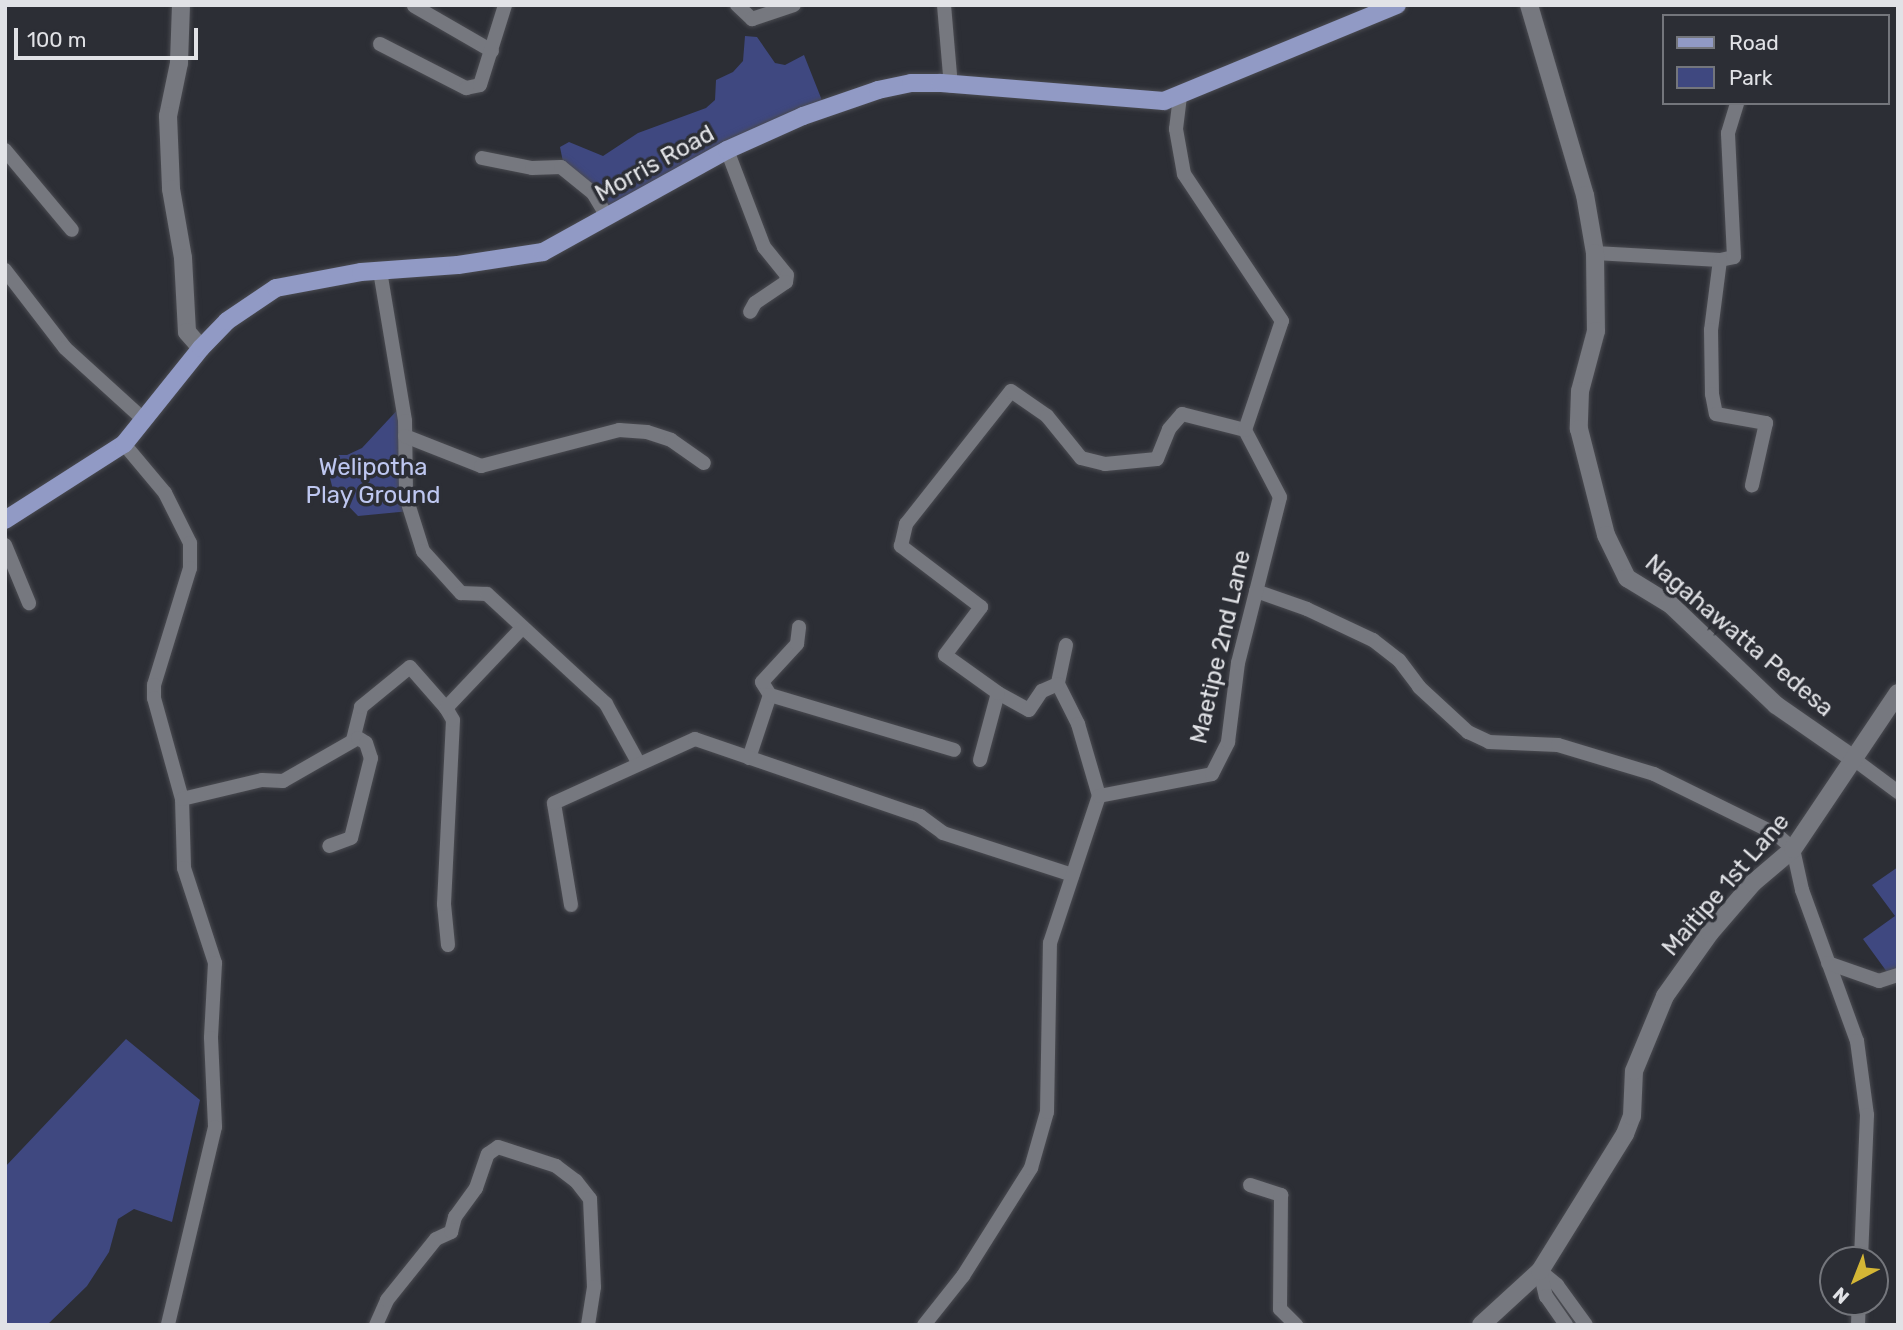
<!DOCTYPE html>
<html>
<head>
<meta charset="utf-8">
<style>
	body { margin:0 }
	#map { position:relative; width:1903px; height:1330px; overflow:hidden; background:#2c2e35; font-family:Rubik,sans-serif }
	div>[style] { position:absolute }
	.green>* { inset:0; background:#3f4880 }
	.roads { filter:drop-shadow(0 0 2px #4a4b51) drop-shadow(0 0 2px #4a4b51) }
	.street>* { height:14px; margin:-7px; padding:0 7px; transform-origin:7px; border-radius:7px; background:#76787f }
	.secondary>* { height:18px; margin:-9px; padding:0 9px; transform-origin:9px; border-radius:9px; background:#76787f }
	.primary>* { height:18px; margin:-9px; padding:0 9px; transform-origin:9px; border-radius:9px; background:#919ac5 }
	span { translate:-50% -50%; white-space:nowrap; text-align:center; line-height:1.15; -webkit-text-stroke:7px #2c2e35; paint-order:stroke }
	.street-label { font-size:24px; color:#e1e2e6 }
	.park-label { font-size:24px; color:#bec7f0 }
	.frame { position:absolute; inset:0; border:7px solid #e1e2e6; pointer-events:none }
	.legend { position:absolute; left:1662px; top:14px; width:228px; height:91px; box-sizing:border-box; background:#2c2e35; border:2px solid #74767c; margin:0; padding:9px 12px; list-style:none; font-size:21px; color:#e1e2e6 }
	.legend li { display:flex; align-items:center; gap:14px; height:35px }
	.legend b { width:35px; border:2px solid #74767c }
	.north { position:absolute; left:1819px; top:1246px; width:70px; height:70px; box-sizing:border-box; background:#2c2e35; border:2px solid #74767c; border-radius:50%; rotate:222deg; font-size:19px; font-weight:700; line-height:28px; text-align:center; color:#e1e2e6 }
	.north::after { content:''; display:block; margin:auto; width:24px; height:32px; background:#d4b635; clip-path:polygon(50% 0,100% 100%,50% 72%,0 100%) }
	.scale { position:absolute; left:14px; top:28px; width:184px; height:32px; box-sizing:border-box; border:4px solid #e1e2e6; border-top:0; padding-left:9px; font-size:21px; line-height:24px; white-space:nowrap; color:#e1e2e6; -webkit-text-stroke:5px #2c2e35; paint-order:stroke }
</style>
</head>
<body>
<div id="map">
	<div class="green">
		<i style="clip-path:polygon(745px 36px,757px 37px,775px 63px,785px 65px,804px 55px,825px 108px,613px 215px,564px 167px,560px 147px,569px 142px,603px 156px,638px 133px,706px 108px,715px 100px,716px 80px,733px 72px,743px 61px)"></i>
		<i style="clip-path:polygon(402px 405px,410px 511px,358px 516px,333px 490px,328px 470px,333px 455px,347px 455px,362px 448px)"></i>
		<i style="clip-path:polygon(1898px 867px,1898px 968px,1887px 972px,1863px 939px,1895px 916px,1872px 885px)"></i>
		<i style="clip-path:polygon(126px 1039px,200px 1100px,172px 1222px,134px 1209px,118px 1219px,109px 1252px,87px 1286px,47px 1325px,5px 1325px,5px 1167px)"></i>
	</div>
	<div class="roads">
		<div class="street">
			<i style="left:737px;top:5px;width:21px;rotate:43deg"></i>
			<i style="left:752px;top:19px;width:44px;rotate:-18.4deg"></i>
			<i style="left:944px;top:5px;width:81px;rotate:85.1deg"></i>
			<i style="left:414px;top:6px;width:90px;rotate:30deg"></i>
			<i style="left:380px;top:44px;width:97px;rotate:27.1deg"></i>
			<i style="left:466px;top:88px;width:14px;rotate:-12deg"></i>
			<i style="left:480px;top:85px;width:84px;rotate:-72.6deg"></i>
			<i style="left:5px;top:150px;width:104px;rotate:50.1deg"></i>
			<i style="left:727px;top:150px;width:104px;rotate:69.1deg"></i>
			<i style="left:764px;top:247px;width:36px;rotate:51deg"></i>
			<i style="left:787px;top:275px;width:7px;rotate:98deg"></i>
			<i style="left:786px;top:282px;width:37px;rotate:146deg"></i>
			<i style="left:755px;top:303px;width:10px;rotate:119deg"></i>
			<i style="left:482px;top:158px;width:51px;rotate:11.3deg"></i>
			<i style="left:532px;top:168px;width:29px;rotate:-2deg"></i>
			<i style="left:561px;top:167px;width:41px;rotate:39.1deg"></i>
			<i style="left:593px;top:193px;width:29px;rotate:59deg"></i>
			<i style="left:1595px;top:253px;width:125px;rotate:3.2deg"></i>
			<i style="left:1720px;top:260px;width:14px;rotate:-12deg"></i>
			<i style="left:1734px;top:257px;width:124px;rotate:-92.8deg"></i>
			<i style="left:1728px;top:133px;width:31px;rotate:-73deg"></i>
			<i style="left:1720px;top:260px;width:71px;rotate:97.3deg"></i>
			<i style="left:1711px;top:330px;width:64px;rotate:89.1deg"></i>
			<i style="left:1712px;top:394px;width:20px;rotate:79deg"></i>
			<i style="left:1716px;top:414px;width:51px;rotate:10.2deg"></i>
			<i style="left:1766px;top:423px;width:64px;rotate:102.7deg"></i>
			<i style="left:5px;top:270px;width:98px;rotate:52.4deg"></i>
			<i style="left:65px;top:348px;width:107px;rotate:42.3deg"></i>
			<i style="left:380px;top:271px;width:152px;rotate:80.5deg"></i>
			<i style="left:405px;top:421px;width:76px;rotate:89.2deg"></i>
			<i style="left:406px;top:497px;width:57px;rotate:72.5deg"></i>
			<i style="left:423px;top:551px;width:57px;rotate:47.9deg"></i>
			<i style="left:461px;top:593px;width:26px;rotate:2deg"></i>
			<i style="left:487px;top:594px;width:162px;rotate:42.7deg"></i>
			<i style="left:606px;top:704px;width:68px;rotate:61.2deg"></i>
			<i style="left:405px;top:436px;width:82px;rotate:21.5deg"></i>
			<i style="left:481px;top:466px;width:143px;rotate:-14.6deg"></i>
			<i style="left:619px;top:430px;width:28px;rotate:4deg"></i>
			<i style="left:647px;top:432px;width:25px;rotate:18deg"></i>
			<i style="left:671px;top:440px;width:40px;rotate:34.9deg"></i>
			<i style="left:124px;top:444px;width:64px;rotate:50.1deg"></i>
			<i style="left:165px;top:493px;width:56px;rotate:63.4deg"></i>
			<i style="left:190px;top:543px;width:25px;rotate:90deg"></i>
			<i style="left:190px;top:568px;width:122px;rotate:107.1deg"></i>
			<i style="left:154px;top:685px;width:13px;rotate:90deg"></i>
			<i style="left:154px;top:698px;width:105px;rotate:74.5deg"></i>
			<i style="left:182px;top:799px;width:69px;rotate:88.3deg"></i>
			<i style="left:184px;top:868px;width:100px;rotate:71.9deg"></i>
			<i style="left:215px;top:963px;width:75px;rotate:93.1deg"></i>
			<i style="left:211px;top:1038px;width:89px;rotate:87.4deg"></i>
			<i style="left:215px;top:1127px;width:204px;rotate:103.4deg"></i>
			<i style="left:5px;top:545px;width:63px;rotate:67.5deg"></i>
			<i style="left:1256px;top:591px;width:54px;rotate:19.4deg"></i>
			<i style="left:1307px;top:609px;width:73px;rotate:25.2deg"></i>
			<i style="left:1373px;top:640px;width:33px;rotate:38deg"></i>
			<i style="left:1399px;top:660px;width:34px;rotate:53deg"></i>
			<i style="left:1419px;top:687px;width:67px;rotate:42.6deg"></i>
			<i style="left:1468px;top:732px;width:23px;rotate:25deg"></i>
			<i style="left:1489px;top:742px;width:69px;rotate:2.5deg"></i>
			<i style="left:1558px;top:745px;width:100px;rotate:16.8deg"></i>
			<i style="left:1654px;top:774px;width:136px;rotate:26.2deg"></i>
			<i style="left:1776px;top:834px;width:23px;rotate:41deg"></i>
			<i style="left:1793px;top:849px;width:42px;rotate:77.6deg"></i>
			<i style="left:1802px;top:890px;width:161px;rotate:70deg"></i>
			<i style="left:1857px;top:1041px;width:75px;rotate:82.3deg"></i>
			<i style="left:1867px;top:1115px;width:145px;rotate:92.4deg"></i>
			<i style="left:1066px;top:645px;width:40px;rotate:102deg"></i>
			<i style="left:1058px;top:684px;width:45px;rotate:63.4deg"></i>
			<i style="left:1078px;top:724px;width:75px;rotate:73.7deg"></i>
			<i style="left:998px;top:693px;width:35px;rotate:29deg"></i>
			<i style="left:1029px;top:710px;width:23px;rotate:-56deg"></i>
			<i style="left:1042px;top:691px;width:17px;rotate:-24deg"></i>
			<i style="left:770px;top:695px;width:15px;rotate:-122deg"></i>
			<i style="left:762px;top:682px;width:52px;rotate:-47.4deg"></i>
			<i style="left:797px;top:644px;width:17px;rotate:-83deg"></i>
			<i style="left:353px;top:740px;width:34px;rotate:-76deg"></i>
			<i style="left:361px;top:707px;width:63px;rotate:-39.2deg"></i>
			<i style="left:410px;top:667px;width:55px;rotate:48.7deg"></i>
			<i style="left:749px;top:758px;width:66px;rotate:-71.6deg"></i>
			<i style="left:770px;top:695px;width:192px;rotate:16.6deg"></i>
			<i style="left:980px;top:760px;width:69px;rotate:-75deg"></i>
			<i style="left:998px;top:693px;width:65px;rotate:-144.4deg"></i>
			<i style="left:945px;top:655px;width:60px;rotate:-53.1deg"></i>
			<i style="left:981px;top:607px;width:101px;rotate:-142.7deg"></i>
			<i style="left:901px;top:546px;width:23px;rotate:-77deg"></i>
			<i style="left:906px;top:524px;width:169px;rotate:-51.7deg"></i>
			<i style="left:1011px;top:391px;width:44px;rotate:34.8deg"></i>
			<i style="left:1047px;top:416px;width:54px;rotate:51deg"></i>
			<i style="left:1081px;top:458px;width:25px;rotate:14deg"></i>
			<i style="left:1105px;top:464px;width:52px;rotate:-5.5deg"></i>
			<i style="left:1157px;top:459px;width:32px;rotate:-68deg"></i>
			<i style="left:1169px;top:429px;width:20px;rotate:-49deg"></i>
			<i style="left:1182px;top:414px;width:65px;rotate:14.3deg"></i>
			<i style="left:1855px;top:760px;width:54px;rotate:36.7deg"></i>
			<i style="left:182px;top:799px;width:82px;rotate:-13.4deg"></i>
			<i style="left:262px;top:780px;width:21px;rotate:3deg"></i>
			<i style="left:283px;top:781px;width:86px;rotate:-29.8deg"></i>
			<i style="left:358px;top:738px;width:9px;rotate:32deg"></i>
			<i style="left:366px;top:743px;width:16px;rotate:72deg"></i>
			<i style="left:371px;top:758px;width:82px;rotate:104deg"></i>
			<i style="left:351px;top:838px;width:23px;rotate:160deg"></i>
			<i style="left:571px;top:905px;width:103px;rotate:-99.5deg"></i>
			<i style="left:554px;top:803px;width:155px;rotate:-24.4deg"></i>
			<i style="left:695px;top:739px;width:238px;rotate:18.9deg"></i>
			<i style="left:920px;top:816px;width:29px;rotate:36deg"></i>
			<i style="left:943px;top:833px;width:136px;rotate:18deg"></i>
			<i style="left:448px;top:945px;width:41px;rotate:-95.6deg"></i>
			<i style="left:444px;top:904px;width:184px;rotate:-87.2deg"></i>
			<i style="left:453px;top:720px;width:14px;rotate:-120deg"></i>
			<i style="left:446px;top:708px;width:110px;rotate:-46.5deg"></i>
			<i style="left:1828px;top:963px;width:54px;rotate:19.4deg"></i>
			<i style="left:1879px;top:981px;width:20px;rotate:-18deg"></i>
			<i style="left:1250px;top:1185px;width:33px;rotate:18deg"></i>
			<i style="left:1281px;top:1195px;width:114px;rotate:90.5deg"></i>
			<i style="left:1280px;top:1309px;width:23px;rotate:45deg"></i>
			<i style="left:1540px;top:1271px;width:22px;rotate:39deg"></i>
			<i style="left:1557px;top:1285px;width:49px;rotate:54.1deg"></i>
			<i style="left:1540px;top:1271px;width:26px;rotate:77deg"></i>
			<i style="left:1546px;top:1296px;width:35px;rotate:55deg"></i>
			<i style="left:376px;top:1325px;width:27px;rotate:-66deg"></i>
			<i style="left:387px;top:1300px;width:78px;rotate:-51.2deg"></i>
			<i style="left:436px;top:1239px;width:17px;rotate:-25deg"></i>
			<i style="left:451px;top:1232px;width:16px;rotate:-75deg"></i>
			<i style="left:455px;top:1217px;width:36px;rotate:-54deg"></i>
			<i style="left:476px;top:1188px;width:36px;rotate:-71deg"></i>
			<i style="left:488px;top:1154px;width:12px;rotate:-35deg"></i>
			<i style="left:498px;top:1147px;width:61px;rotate:18.1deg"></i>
			<i style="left:556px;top:1166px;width:25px;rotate:37deg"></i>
			<i style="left:576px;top:1181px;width:23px;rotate:52deg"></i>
			<i style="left:590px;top:1199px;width:88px;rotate:87.4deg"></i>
			<i style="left:594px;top:1287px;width:38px;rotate:99deg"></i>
			<i style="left:924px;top:1325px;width:63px;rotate:-51.5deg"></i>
			<i style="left:963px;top:1276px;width:128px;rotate:-57.8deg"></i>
			<i style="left:1031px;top:1168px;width:58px;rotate:-74.1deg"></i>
			<i style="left:1047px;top:1112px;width:169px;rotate:-89deg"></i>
			<i style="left:1050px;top:943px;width:155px;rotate:-71.6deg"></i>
			<i style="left:1099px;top:796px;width:115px;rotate:-11deg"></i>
			<i style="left:1212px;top:774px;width:36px;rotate:-63deg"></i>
			<i style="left:1228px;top:742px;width:80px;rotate:-82.8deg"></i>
			<i style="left:1238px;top:663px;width:171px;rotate:-75.8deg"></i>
			<i style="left:1280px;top:497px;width:76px;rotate:-117.6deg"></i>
			<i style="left:1245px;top:430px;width:115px;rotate:-71.3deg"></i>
			<i style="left:1282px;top:321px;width:177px;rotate:-123.7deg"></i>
			<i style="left:1184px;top:174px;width:46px;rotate:-100.1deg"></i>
			<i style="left:1176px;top:129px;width:31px;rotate:-83deg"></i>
			<i style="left:1858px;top:1325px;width:23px;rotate:-88deg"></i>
		</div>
		<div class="secondary">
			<i style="left:181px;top:5px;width:58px;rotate:92deg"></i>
			<i style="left:179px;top:63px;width:54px;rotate:101.7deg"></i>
			<i style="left:168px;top:116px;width:73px;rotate:87.6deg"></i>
			<i style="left:171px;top:189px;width:70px;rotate:80.1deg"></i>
			<i style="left:183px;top:258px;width:74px;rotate:86.9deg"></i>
			<i style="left:187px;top:332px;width:21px;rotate:49deg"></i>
			<i style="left:1529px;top:5px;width:198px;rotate:73.6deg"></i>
			<i style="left:1585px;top:195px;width:59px;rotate:80.2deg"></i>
			<i style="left:1595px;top:253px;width:78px;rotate:89.3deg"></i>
			<i style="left:1596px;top:331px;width:62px;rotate:104.9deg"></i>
			<i style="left:1580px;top:391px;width:38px;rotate:92deg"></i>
			<i style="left:1579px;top:429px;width:109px;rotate:75.7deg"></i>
			<i style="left:1606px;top:535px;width:48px;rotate:64deg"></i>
			<i style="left:1627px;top:578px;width:52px;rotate:31.5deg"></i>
			<i style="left:1671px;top:605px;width:145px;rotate:43.6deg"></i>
			<i style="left:1776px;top:705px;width:96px;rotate:34.8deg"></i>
			<i style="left:1481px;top:1325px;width:80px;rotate:-42.5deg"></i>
			<i style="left:1540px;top:1271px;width:161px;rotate:-58.2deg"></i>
			<i style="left:1625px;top:1134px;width:19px;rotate:-69deg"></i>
			<i style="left:1632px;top:1116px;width:45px;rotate:-87.5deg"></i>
			<i style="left:1634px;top:1071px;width:81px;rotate:-67.5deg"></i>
			<i style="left:1665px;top:996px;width:77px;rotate:-54.5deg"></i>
			<i style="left:1710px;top:933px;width:66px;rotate:-49.3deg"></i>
			<i style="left:1753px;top:883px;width:52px;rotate:-40.4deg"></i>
			<i style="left:1793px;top:849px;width:188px;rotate:-56.1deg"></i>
		</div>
		<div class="primary">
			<i style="left:5px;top:520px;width:141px;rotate:-32.6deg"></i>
			<i style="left:124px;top:444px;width:123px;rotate:-51.3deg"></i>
			<i style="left:201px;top:348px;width:37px;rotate:-46deg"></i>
			<i style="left:227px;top:321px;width:59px;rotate:-34deg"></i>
			<i style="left:276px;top:288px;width:86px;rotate:-10.7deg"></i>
			<i style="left:361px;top:272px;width:97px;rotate:-4.1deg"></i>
			<i style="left:458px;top:265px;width:86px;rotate:-8.7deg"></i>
			<i style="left:543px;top:252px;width:210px;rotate:-29deg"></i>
			<i style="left:727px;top:150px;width:83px;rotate:-24.1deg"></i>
			<i style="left:803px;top:116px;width:79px;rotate:-19.1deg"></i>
			<i style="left:878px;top:90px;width:34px;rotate:-12deg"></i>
			<i style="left:911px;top:83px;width:30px"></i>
			<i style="left:941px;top:83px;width:224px;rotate:4.6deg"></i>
			<i style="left:1164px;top:101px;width:252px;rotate:-22.4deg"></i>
		</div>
	</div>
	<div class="street-label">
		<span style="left:655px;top:164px;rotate:-29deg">Morris Road</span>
		<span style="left:1739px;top:636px;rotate:40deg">Nagahawatta Pedesa</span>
		<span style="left:1221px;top:647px;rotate:-77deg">Maetipe 2nd Lane</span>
		<span style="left:1726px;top:885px;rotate:-49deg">Maitipe 1st Lane</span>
	</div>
	<div class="park-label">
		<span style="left:373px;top:482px">Welipotha<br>Play Ground</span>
	</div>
	<div class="frame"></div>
	<ul class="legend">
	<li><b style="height:9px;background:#919ac5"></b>Road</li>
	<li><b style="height:19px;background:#3f4880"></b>Park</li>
	</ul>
	<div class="north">N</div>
	<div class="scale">100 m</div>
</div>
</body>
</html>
